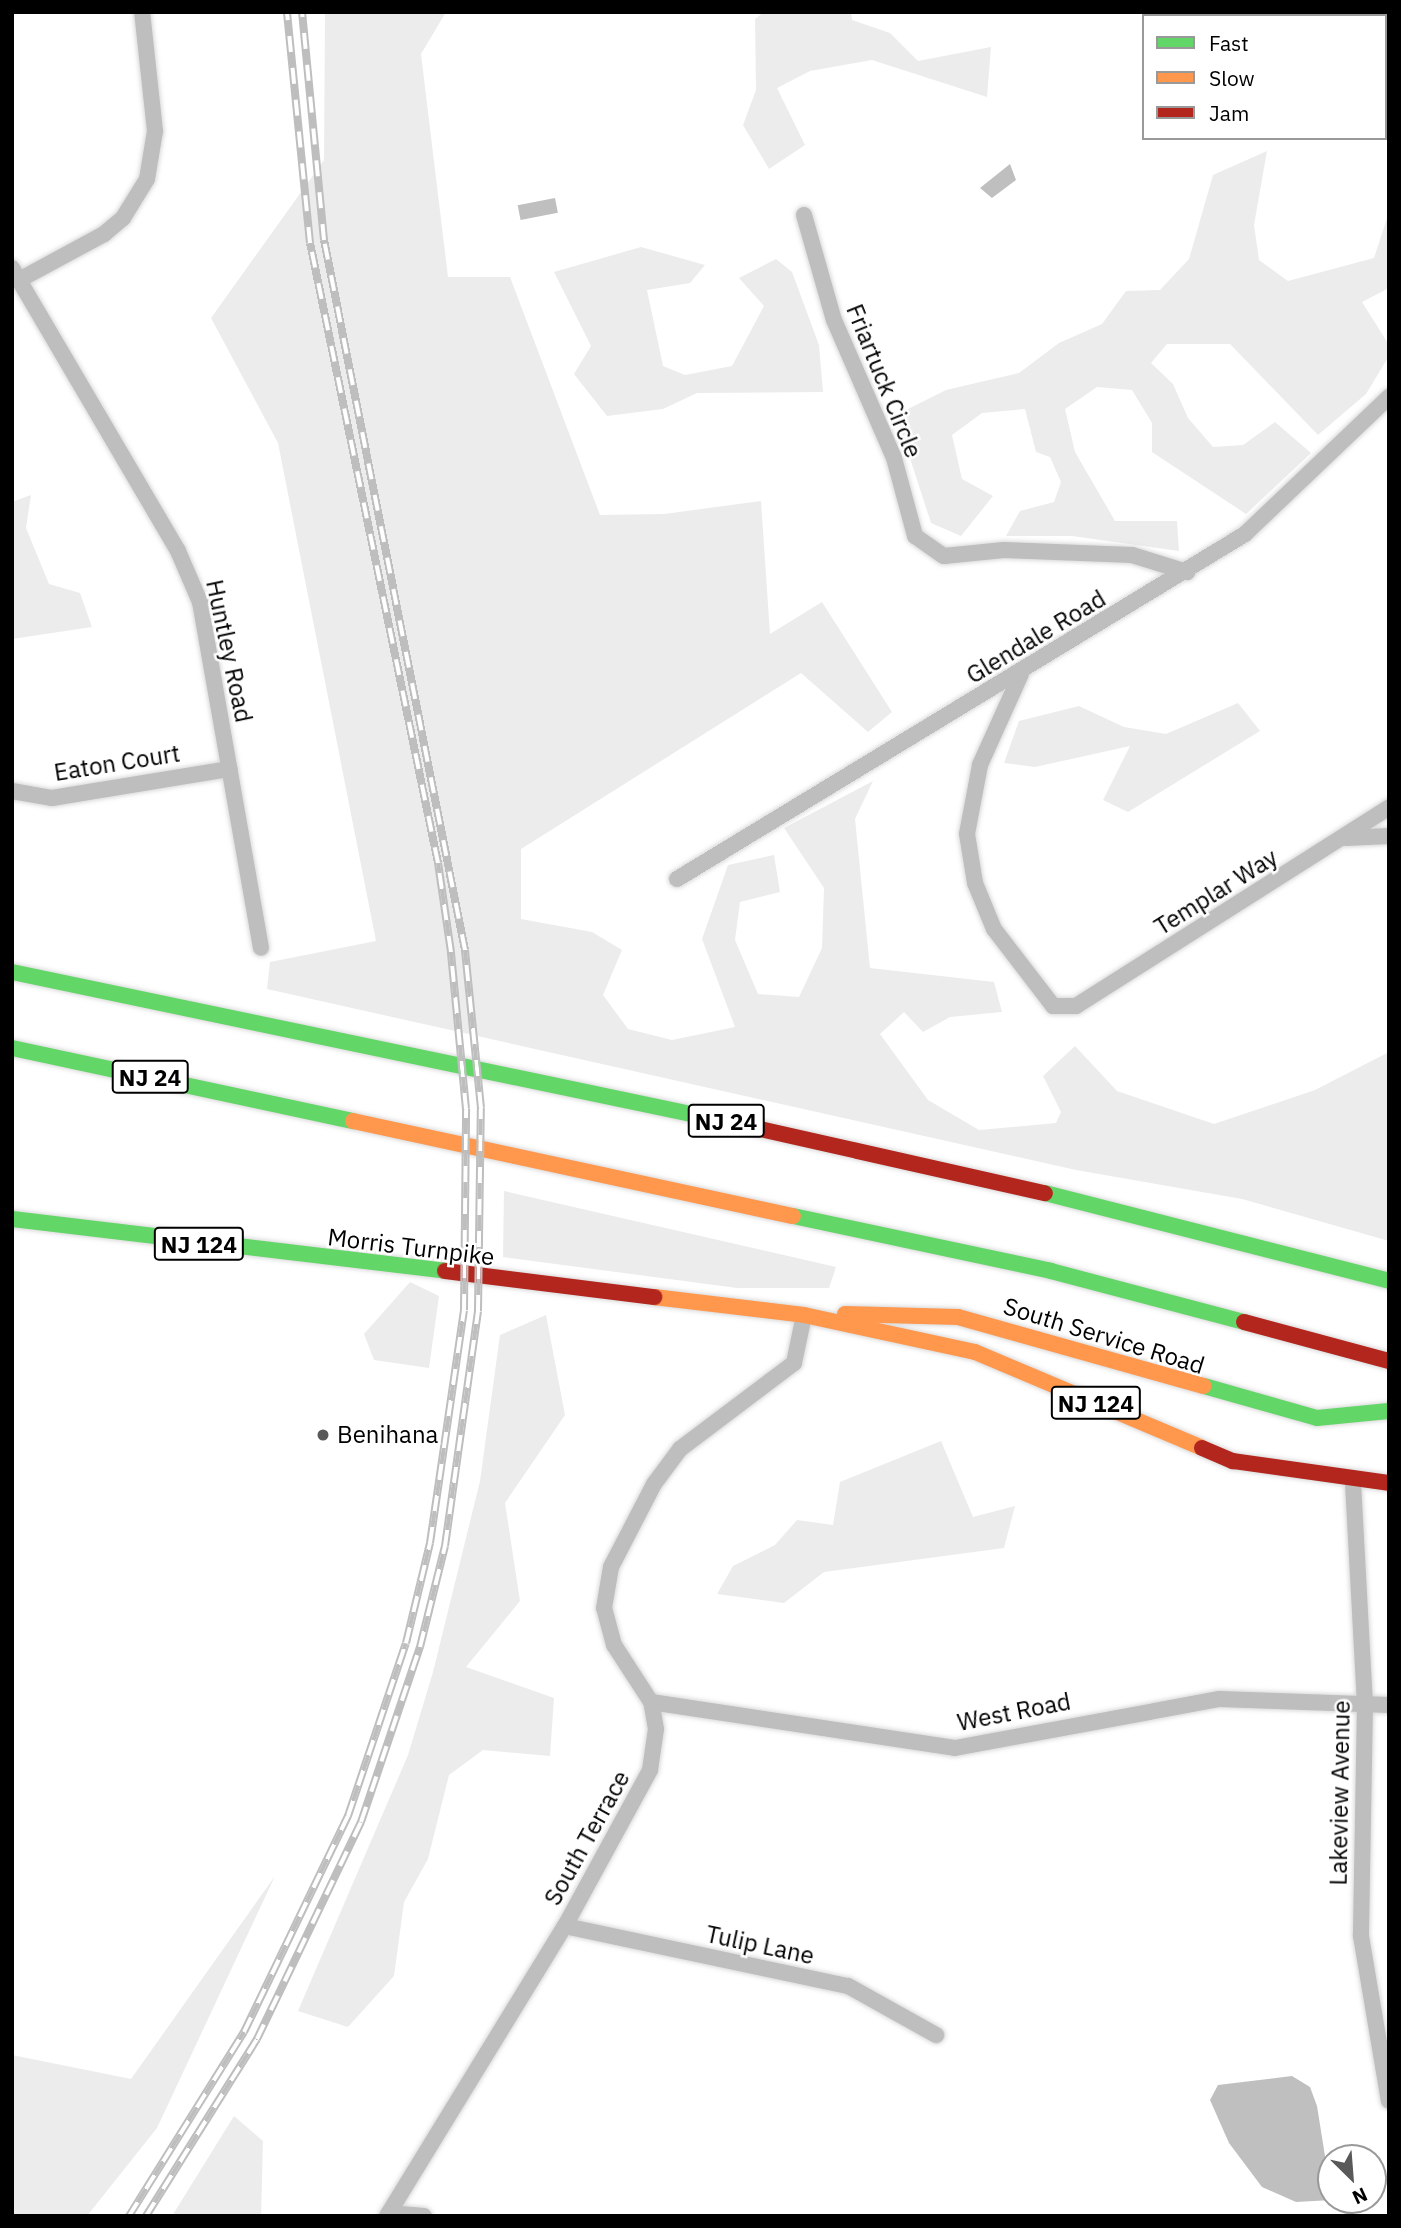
<!DOCTYPE html>
<html>
<head>
<meta charset="utf-8">
<style>
	body { margin:0 }
	#map { position:relative; width:1401px; height:2228px; overflow:hidden; background:#fff; font-family:"IBM Plex Sans",sans-serif }
	div>[style] { position:absolute }
	.green>* { inset:0; background:#ececec }
	.water>* { inset:0; background:#bfbfbf; transform-origin:0 0 }
	.roads { filter:drop-shadow(0 0 2px #dbdbdb) drop-shadow(0 0 2px #dbdbdb) }
	.street>* { height:16px; margin:-8px; padding:0 8px; transform-origin:8px; border-radius:8px; background:#bebebe }
	.fast>* { height:16px; margin:-8px; padding:0 8px; transform-origin:8px; border-radius:8px; background:#63d668 }
	.slow>* { height:16px; margin:-8px; padding:0 8px; transform-origin:8px; border-radius:8px; background:#ff974d }
	.jam>* { height:16px; margin:-8px; padding:0 8px; transform-origin:8px; border-radius:8px; background:#b3261e }
	.rail>* { height:8px; margin-top:-4px; transform-origin:0; background:repeating-linear-gradient(90deg,#fff 0 16px,#bebebe 0 32px); box-sizing:border-box; border-block:2px solid #bebebe }
	.dots>* { width:19px; height:19px; translate:-50% -50%; box-sizing:border-box; border:4px solid #fff; border-radius:50% }
	span { translate:-50% -50%; white-space:nowrap; text-align:center; line-height:1.15; -webkit-text-stroke:5px #fff; paint-order:stroke }
	.shield-label span { padding:2px 5px; background:#fff; border:2px solid; border-radius:5px; -webkit-text-stroke-width:0 }
	.shield-label { font-size:23px; color:#000; font-weight:700 }
	.street-label { font-size:24px; color:#000 }
	.poi-label { font-size:24px; color:#000 }
	.left { translate:0 -50%; text-align:left }
	.frame { position:absolute; inset:0; border:14px solid #000; pointer-events:none }
	.legend { position:absolute; left:1142px; top:14px; width:245px; height:126px; box-sizing:border-box; background:#fff; border:2px solid #999; margin:0; padding:9px 12px; list-style:none; font-size:21px; color:#000 }
	.legend li { display:flex; align-items:center; gap:14px; height:35px }
	.legend b { width:35px; border:2px solid #999 }
	.north { position:absolute; left:1317px; top:2144px; width:70px; height:70px; box-sizing:border-box; background:#fff; border:2px solid #999; border-radius:50%; rotate:155deg; font-size:19px; font-weight:700; line-height:28px; text-align:center; color:#000 }
	.north::after { content:''; display:block; margin:auto; width:24px; height:32px; background:#595959; clip-path:polygon(50% 0,100% 100%,50% 72%,0 100%) }
</style>
</head>
<body>
<div id="map">
	<div class="green">
		<i style="clip-path:polygon(325px 12px,446px 12px,421px 54px,448px 277px,510px 277px,600px 515px,664px 514px,761px 501px,770px 634px,822px 602px,892px 712px,868px 732px,801px 673px,521px 849px,521px 919px,592px 932px,622px 950px,603px 995px,628px 1029px,672px 1040px,735px 1027px,702px 939px,728px 865px,774px 855px,780px 892px,740px 902px,735px 940px,758px 994px,799px 997px,822px 948px,824px 888px,784px 828px,873px 781px,855px 819px,870px 968px,994px 982px,1002px 1012px,950px 1017px,923px 1032px,904px 1012px,880px 1034px,928px 1100px,979px 1130px,1056px 1123px,1061px 1112px,1043px 1076px,1075px 1046px,1117px 1091px,1214px 1124px,1315px 1090px,1389px 1052px,1389px 1241px,1242px 1199px,1076px 1170px,267px 989px,270px 962px,376px 941px,278px 443px,211px 318px,324px 160px)"></i>
		<i style="clip-path:polygon(764px 12px,851px 12px,852px 20px,890px 33px,918px 61px,991px 47px,987px 97px,872px 60px,810px 71px,777px 88px,805px 145px,769px 169px,743px 125px,756px 90px,755px 19px)"></i>
		<i style="clip-path:polygon(1267px 151px,1254px 225px,1259px 260px,1288px 281px,1374px 258px,1389px 212px,1389px 288px,1362px 302px,1389px 345px,1389px 356px,1366px 394px,1318px 435px,1230px 344px,1167px 344px,1151px 363px,1173px 384px,1188px 418px,1213px 447px,1243px 445px,1275px 422px,1311px 453px,1246px 514px,1152px 452px,1152px 423px,1132px 390px,1097px 387px,1065px 409px,1075px 452px,1115px 521px,1177px 521px,1179px 551px,1072px 536px,1006px 536px,1020px 511px,1054px 502px,1061px 482px,1050px 457px,1036px 452px,1025px 409px,982px 413px,952px 435px,962px 479px,993px 496px,961px 536px,931px 523px,896px 415px,946px 390px,1019px 373px,1059px 343px,1102px 324px,1126px 291px,1160px 290px,1189px 259px,1213px 175px)"></i>
		<i style="clip-path:polygon(641px 247px,705px 265px,690px 283px,647px 290px,663px 366px,685px 375px,732px 366px,764px 306px,739px 278px,776px 259px,792px 272px,819px 345px,823px 392px,697px 393px,663px 409px,607px 416px,574px 374px,591px 346px,554px 272px)"></i>
		<i style="clip-path:polygon(31px 495px,26px 528px,49px 584px,80px 593px,92px 627px,12px 639px,12px 502px)"></i>
		<i style="clip-path:polygon(1238px 703px,1260px 731px,1128px 812px,1103px 800px,1130px 746px,1035px 767px,1004px 763px,1019px 721px,1079px 706px,1124px 727px,1166px 734px)"></i>
		<i style="clip-path:polygon(504px 1191px,836px 1267px,829px 1288px,737px 1288px,503px 1257px)"></i>
		<i style="clip-path:polygon(410px 1282px,439px 1296px,429px 1368px,374px 1360px,364px 1334px)"></i>
		<i style="clip-path:polygon(546px 1315px,565px 1415px,505px 1503px,520px 1601px,466px 1667px,554px 1698px,550px 1756px,483px 1750px,449px 1775px,428px 1859px,404px 1902px,394px 1976px,348px 2027px,298px 2011px,408px 1755px,433px 1672px,480px 1481px,500px 1335px)"></i>
		<i style="clip-path:polygon(941px 1441px,973px 1517px,1015px 1506px,1004px 1548px,824px 1572px,784px 1603px,717px 1594px,733px 1566px,775px 1545px,797px 1520px,833px 1525px,840px 1482px)"></i>
		<i style="clip-path:polygon(275px 1876px,157px 2128px,87px 2216px,12px 2216px,12px 2055px,131px 2079px)"></i>
		<i style="clip-path:polygon(234px 2116px,263px 2141px,261px 2216px,172px 2216px)"></i>
	</div>
	<div class="water">
		<i style="clip-path:polygon(1010px 164px,1016px 180px,992px 198px,980px 188px)"></i>
		<i style="left:555px;top:198px;width:15px;height:38px;rotate:79deg"></i>
		<i style="clip-path:polygon(1292px 2076px,1310px 2087px,1317px 2106px,1332px 2200px,1296px 2202px,1262px 2187px,1229px 2143px,1210px 2100px,1218px 2085px)"></i>
	</div>
	<div class="roads">
		<div class="street">
			<i style="left:804px;top:215px;width:109px;rotate:74.1deg"></i>
			<i style="left:834px;top:320px;width:150px;rotate:66.5deg"></i>
			<i style="left:894px;top:458px;width:81px;rotate:74.9deg"></i>
			<i style="left:915px;top:536px;width:35px;rotate:35deg"></i>
			<i style="left:944px;top:556px;width:60px;rotate:-5.7deg"></i>
			<i style="left:1004px;top:550px;width:128px;rotate:2.2deg"></i>
			<i style="left:1132px;top:555px;width:58px;rotate:17.2deg"></i>
			<i style="left:12px;top:268px;width:328px;rotate:59.6deg"></i>
			<i style="left:178px;top:551px;width:56px;rotate:66.7deg"></i>
			<i style="left:200px;top:602px;width:351px;rotate:80deg"></i>
			<i style="left:19px;top:280px;width:97px;rotate:-28.4deg"></i>
			<i style="left:104px;top:234px;width:25px;rotate:-40deg"></i>
			<i style="left:123px;top:218px;width:46px;rotate:-58.4deg"></i>
			<i style="left:147px;top:179px;width:49px;rotate:-80.5deg"></i>
			<i style="left:155px;top:131px;width:120px;rotate:-96.2deg"></i>
			<i style="left:1021px;top:674px;width:100px;rotate:114.3deg"></i>
			<i style="left:980px;top:765px;width:70px;rotate:100.7deg"></i>
			<i style="left:967px;top:834px;width:50px;rotate:80.7deg"></i>
			<i style="left:975px;top:883px;width:50px;rotate:67.6deg"></i>
			<i style="left:994px;top:929px;width:97px;rotate:52.5deg"></i>
			<i style="left:1053px;top:1006px;width:23px"></i>
			<i style="left:1076px;top:1006px;width:371px;rotate:-32.4deg"></i>
			<i style="left:12px;top:791px;width:41px;rotate:9.9deg"></i>
			<i style="left:52px;top:798px;width:180px;rotate:-9.3deg"></i>
			<i style="left:1346px;top:838px;width:43px;rotate:-2.7deg"></i>
			<i style="left:677px;top:879px;width:665px;rotate:-31.27deg"></i>
			<i style="left:1245px;top:534px;width:199px;rotate:-43.6deg"></i>
			<i style="left:1353px;top:1483px;width:220px;rotate:86.9deg"></i>
			<i style="left:1365px;top:1703px;width:233px;rotate:91deg"></i>
			<i style="left:1361px;top:1936px;width:167px;rotate:80.4deg"></i>
			<i style="left:651px;top:1702px;width:307px;rotate:8.6deg"></i>
			<i style="left:955px;top:1748px;width:269px;rotate:-10.5deg"></i>
			<i style="left:1220px;top:1699px;width:169px;rotate:2deg"></i>
			<i style="left:565px;top:1926px;width:289px;rotate:12deg"></i>
			<i style="left:848px;top:1986px;width:101px;rotate:29.1deg"></i>
			<i style="left:389px;top:2213px;width:35px;rotate:5deg"></i>
			<i style="left:387px;top:2216px;width:340px;rotate:-58.5deg"></i>
			<i style="left:565px;top:1926px;width:178px;rotate:-61.4deg"></i>
			<i style="left:650px;top:1770px;width:41px;rotate:-81.7deg"></i>
			<i style="left:656px;top:1729px;width:27px;rotate:-100deg"></i>
			<i style="left:651px;top:1702px;width:68px;rotate:-123deg"></i>
			<i style="left:614px;top:1645px;width:38px;rotate:-105deg"></i>
			<i style="left:604px;top:1608px;width:42px;rotate:-80.3deg"></i>
			<i style="left:611px;top:1567px;width:93px;rotate:-62.6deg"></i>
			<i style="left:654px;top:1484px;width:44px;rotate:-53.4deg"></i>
			<i style="left:680px;top:1449px;width:143px;rotate:-37deg"></i>
			<i style="left:794px;top:1363px;width:49px;rotate:-78.2deg"></i>
		</div>
		<div class="fast">
			<i style="left:12px;top:972px;width:723px;rotate:11.81deg"></i>
			<i style="left:12px;top:1048px;width:349px;rotate:12.1deg"></i>
			<i style="left:1045px;top:1193px;width:355px;rotate:14.3deg"></i>
			<i style="left:793px;top:1216px;width:264px;rotate:12deg"></i>
			<i style="left:1051px;top:1271px;width:200px;rotate:14.8deg"></i>
			<i style="left:12px;top:1219px;width:436px;rotate:6.8deg"></i>
			<i style="left:1204px;top:1386px;width:117px;rotate:15.8deg"></i>
			<i style="left:1317px;top:1418px;width:72px;rotate:-5.6deg"></i>
		</div>
		<div class="slow">
			<i style="left:353px;top:1121px;width:450px;rotate:12.2deg"></i>
			<i style="left:654px;top:1297px;width:151px;rotate:6.8deg"></i>
			<i style="left:804px;top:1315px;width:175px;rotate:12.2deg"></i>
			<i style="left:975px;top:1352px;width:246px;rotate:22.9deg"></i>
			<i style="left:845px;top:1314px;width:113px;rotate:1.5deg"></i>
			<i style="left:958px;top:1317px;width:255px;rotate:15.7deg"></i>
		</div>
		<div class="jam">
			<i style="left:720px;top:1120px;width:333px;rotate:12.7deg"></i>
			<i style="left:445px;top:1271px;width:211px;rotate:7.1deg"></i>
			<i style="left:1244px;top:1322px;width:150px;rotate:15.1deg"></i>
			<i style="left:1202px;top:1448px;width:34px;rotate:23deg"></i>
			<i style="left:1233px;top:1461px;width:158px;rotate:8deg"></i>
		</div>
	</div>
	<div class="rail">
		<i style="left:129px;top:2216px;width:217px;rotate:-58deg"></i>
		<i style="left:244px;top:2032px;width:240px;rotate:-64.3deg"></i>
		<i style="left:348px;top:1816px;width:182px;rotate:-71.5deg"></i>
		<i style="left:406px;top:1643px;width:103px;rotate:-76.5deg"></i>
		<i style="left:430px;top:1543px;width:235px;rotate:-81.7deg"></i>
		<i style="left:464px;top:1310px;width:201px;rotate:-89.4deg"></i>
		<i style="left:466px;top:1109px;width:158px;rotate:-95.5deg"></i>
		<i style="left:451px;top:952px;width:90px;rotate:-98.3deg"></i>
		<i style="left:438px;top:863px;width:633px;rotate:-101.66deg"></i>
		<i style="left:310px;top:243px;width:232px;rotate:-95.7deg"></i>
		<i style="left:146px;top:2216px;width:209px;rotate:-57.9deg"></i>
		<i style="left:257px;top:2039px;width:241px;rotate:-64.4deg"></i>
		<i style="left:361px;top:1822px;width:185px;rotate:-71.4deg"></i>
		<i style="left:420px;top:1647px;width:104px;rotate:-76.1deg"></i>
		<i style="left:445px;top:1546px;width:237px;rotate:-82deg"></i>
		<i style="left:478px;top:1311px;width:203px;rotate:-89.2deg"></i>
		<i style="left:481px;top:1108px;width:159px;rotate:-95.8deg"></i>
		<i style="left:465px;top:950px;width:724px;rotate:-101.23deg"></i>
		<i style="left:324px;top:240px;width:229px;rotate:-95.5deg"></i>
	</div>
	<div class="dots">
		<i style="left:323px;top:1435px;background:#595959"></i>
	</div>
	<div class="shield-label">
		<span style="left:150px;top:1077px">NJ 24</span>
		<span style="left:726px;top:1121px">NJ 24</span>
		<span style="left:199px;top:1244px">NJ 124</span>
		<span style="left:1096px;top:1403px">NJ 124</span>
	</div>
	<div class="street-label">
		<span style="left:884px;top:381px;rotate:68deg">Friartuck Circle</span>
		<span style="left:1036px;top:637px;rotate:-31deg">Glendale Road</span>
		<span style="left:229px;top:651px;rotate:78deg">Huntley Road</span>
		<span style="left:117px;top:763px;rotate:-9deg">Eaton Court</span>
		<span style="left:1216px;top:892px;rotate:-32deg">Templar Way</span>
		<span style="left:411px;top:1247px;rotate:7deg">Morris Turnpike</span>
		<span style="left:1104px;top:1336px;rotate:17deg">South Service Road</span>
		<span style="left:1014px;top:1712px;rotate:-11deg">West Road</span>
		<span style="left:1340px;top:1793px;rotate:-89deg">Lakeview Avenue</span>
		<span style="left:587px;top:1838px;rotate:-61deg">South Terrace</span>
		<span style="left:760px;top:1945px;rotate:12deg">Tulip Lane</span>
	</div>
	<div class="poi-label">
		<span class="left" style="left:337px;top:1435px">Benihana</span>
	</div>
	<div class="frame"></div>
	<ul class="legend">
	<li><b style="height:9px;background:#63d668"></b>Fast</li>
	<li><b style="height:9px;background:#ff974d"></b>Slow</li>
	<li><b style="height:9px;background:#b3261e"></b>Jam</li>
	</ul>
	<div class="north">N</div>
</div>
</body>
</html>
